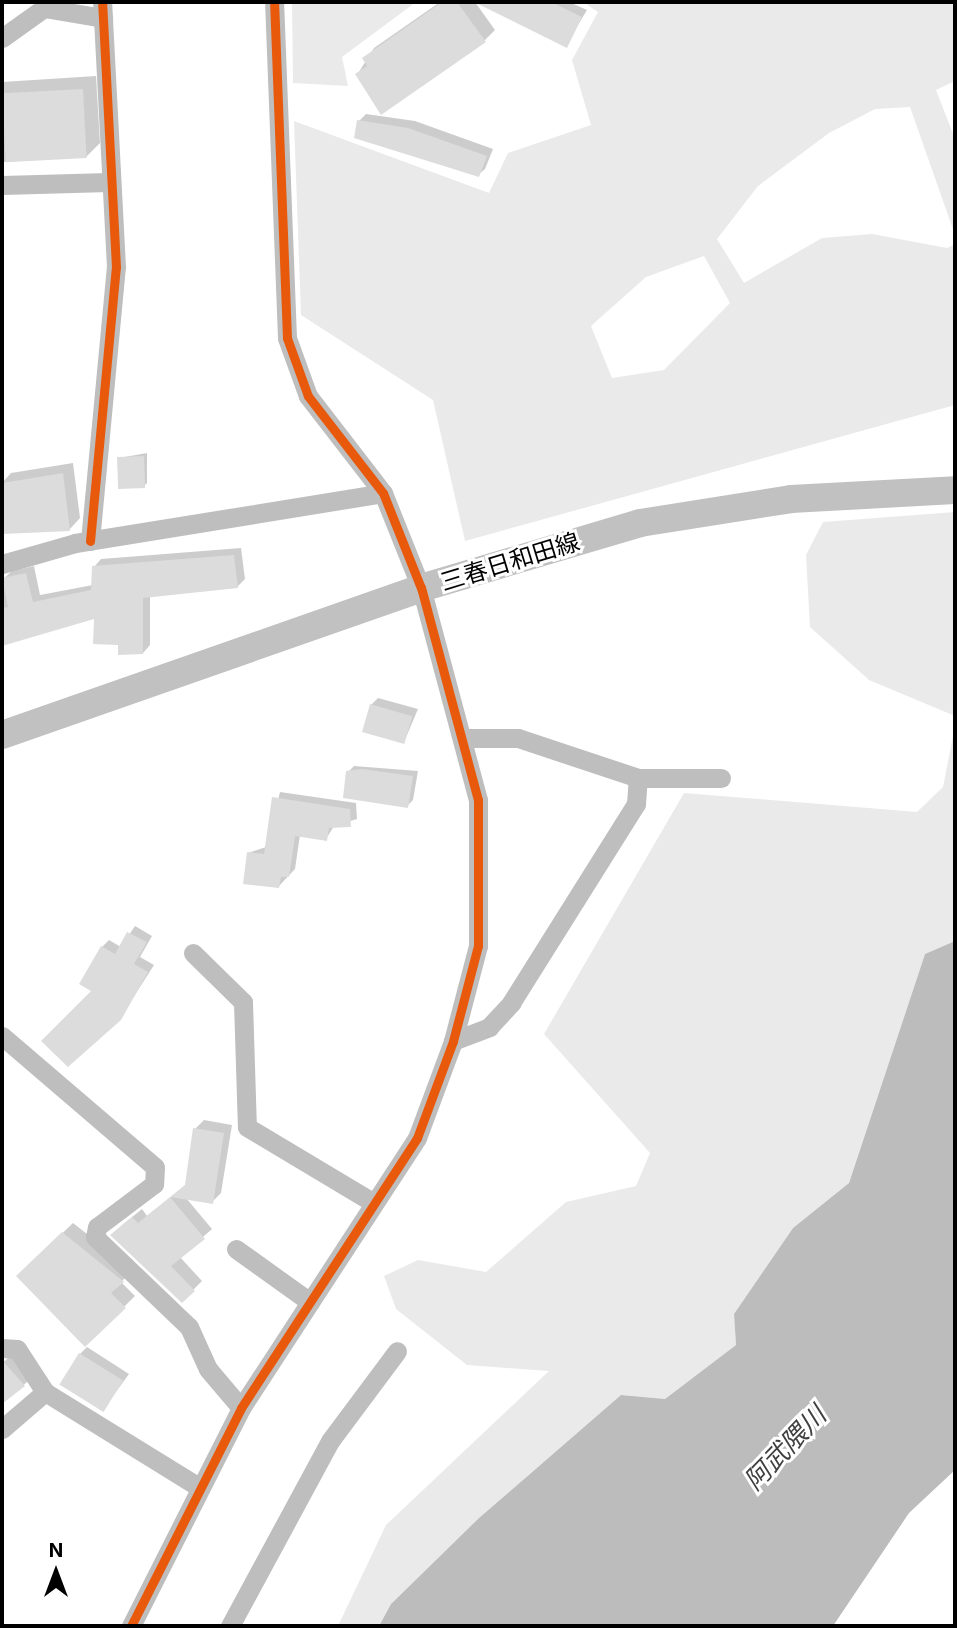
<!DOCTYPE html>
<html>
<head>
<meta charset="utf-8">
<style>
	body { margin:0 }
	#map { position:relative; width:957px; height:1628px; overflow:hidden; background:#fff; font-family:Inter,"Noto Sans JP",sans-serif }
	div>[style] { position:absolute }
	.green>* { inset:0; background:#eaeaea }
	.water>* { inset:0; background:#bcbcbc }
	.shadow>* { inset:0; background:#0003 }
	.building>* { inset:0; background:#dcdcdc; transform-origin:0 0 }
	.street>* { height:19px; margin:-9.5px; padding:0 9.5px; transform-origin:9.5px; border-radius:9.5px; background:#bebebe }
	.secondary>* { height:28px; margin:-14px; padding:0 14px; transform-origin:14px; border-radius:14px; background:#c1c1c1 }
	.cycleway>* { height:9px; margin:-4.5px; padding:0 4.5px; transform-origin:4.5px; border-radius:4.5px; background:#e8590c }
	span { translate:-50% -50%; white-space:nowrap; text-align:center; line-height:1.15; -webkit-text-stroke:6px #fff; paint-order:stroke }
	.street-label { font-size:24px; color:#000 }
	.water-label { font-size:26px; color:#404040; font-style:italic }
	.frame { position:absolute; inset:0; border:4px solid #000; pointer-events:none }
	.north { position:absolute; left:21px; top:1537px; width:70px; height:70px; -webkit-text-stroke:5px #fff; paint-order:stroke; rotate:0deg; font-size:19px; font-weight:700; line-height:28px; text-align:center; color:#000 }
	.north::after { content:''; display:block; margin:auto; width:24px; height:32px; background:#000; clip-path:polygon(50% 0,100% 100%,50% 72%,0 100%) }
</style>
</head>
<body>
<div id="map">
	<div class="green">
		<i style="clip-path:polygon(292px 2px,416px 2px,342px 57px,348px 86px,293px 83px)"></i>
		<i style="clip-path:polygon(evenodd,583px 2px,955px 2px,955px 81px,936px 90px,955px 139px,955px 235px,910px 107px,875px 109px,829px 133px,758px 186px,717px 239px,744px 283px,822px 238px,872px 234px,947px 248px,955px 244px,955px 405px,465px 541px,433px 400px,301px 315px,294px 121px,489px 193px,508px 153px,591px 125px,572px 60px,598px 12px,583px 2px,704px 256px,730px 303px,664px 370px,612px 378px,591px 326px,646px 277px,704px 256px)"></i>
		<i style="clip-path:polygon(955px 512px,955px 716px,869px 680px,810px 627px,806px 555px,823px 522px)"></i>
		<i style="clip-path:polygon(955px 726px,955px 941px,925px 954px,849px 1183px,793px 1228px,734px 1314px,736px 1345px,665px 1399px,621px 1395px,479px 1518px,391px 1604px,379px 1626px,338px 1626px,386px 1525px,549px 1371px,467px 1365px,396px 1309px,384px 1276px,418px 1260px,486px 1272px,566px 1202px,636px 1186px,650px 1153px,544px 1034px,684px 793px,917px 812px,943px 787px)"></i>
	</div>
	<div class="water">
		<i style="clip-path:polygon(955px 941px,955px 1470px,909px 1513px,833px 1626px,379px 1626px,391px 1604px,479px 1518px,621px 1395px,665px 1399px,736px 1345px,734px 1314px,793px 1228px,849px 1183px,925px 954px)"></i>
	</div>
	<div class="shadow">
		<i style="clip-path:polygon(440px 2px,475px 2px,495px 30px,484px 41px,357px 75px,374px 48px)"></i>
		<i style="clip-path:polygon(478px 2px,569px 2px,587px 10px,566px 45px)"></i>
		<i style="clip-path:polygon(96px 76px,100px 143px,86px 157px,2px 162px,2px 82px)"></i>
		<i style="clip-path:polygon(366px 114px,415px 121px,493px 149px,485px 169px,478px 175px,359px 121px)"></i>
		<i style="clip-path:polygon(147px 453px,147px 483px,144px 486px,119px 458px)"></i>
		<i style="clip-path:polygon(73px 463px,80px 518px,70px 529px,2px 532px,2px 483px,11px 473px)"></i>
		<i style="clip-path:polygon(241px 548px,245px 579px,237px 587px,150px 596px,150px 645px,143px 653px,119px 643px,96px 617px,2px 643px,2px 580px,12px 571px,34px 566px,40px 595px,93px 585px,94px 567px,101px 559px)"></i>
		<i style="clip-path:polygon(378px 698px,418px 709px,404px 742px,371px 705px)"></i>
		<i style="clip-path:polygon(354px 766px,418px 771px,413px 800px,407px 806px,348px 772px)"></i>
		<i style="clip-path:polygon(280px 792px,356px 803px,357px 819px,334px 826px,326px 839px,300px 835px,295px 869px,279px 886px,248px 853px,266px 847px)"></i>
		<i style="clip-path:polygon(135px 926px,152px 936px,140px 957px,154px 965px,119px 1020px,94px 990px,102px 947px,109px 940px,121px 947px)"></i>
		<i style="clip-path:polygon(204px 1120px,232px 1125px,221px 1193px,212px 1202px,186px 1198px,212px 1229px,180px 1257px,202px 1281px,182px 1301px,121px 1226px,142px 1209px,147px 1216px,187px 1184px,195px 1129px)"></i>
		<i style="clip-path:polygon(73px 1223px,133px 1270px,121px 1282px,135px 1296px,85px 1345px,18px 1276px)"></i>
		<i style="clip-path:polygon(87px 1347px,129px 1374px,102px 1411px,80px 1354px)"></i>
		<i style="clip-path:polygon(12px 1355px,31px 1379px,2px 1402px,2px 1363px)"></i>
	</div>
	<div class="building">
		<i style="clip-path:polygon(442px 2px,457px 2px,486px 42px,381px 115px,355px 74px,367px 66px,362px 58px)"></i>
		<i style="clip-path:polygon(474px 2px,551px 2px,582px 17px,567px 48px)"></i>
		<i style="left:83px;top:89px;width:69px;height:81px;rotate:87deg"></i>
		<i style="clip-path:polygon(357px 120px,408px 128px,487px 156px,479px 177px,354px 138px)"></i>
		<i style="left:144px;top:456px;width:32px;height:27px;rotate:88deg"></i>
		<i style="clip-path:polygon(63px 473px,70px 531px,2px 534px,2px 483px)"></i>
		<i style="clip-path:polygon(234px 555px,238px 588px,143px 598px,143px 654px,118px 655px,118px 645px,93px 644px,94px 619px,2px 646px,2px 608px,8px 607px,2px 578px,26px 573px,33px 602px,91px 590px,92px 566px)"></i>
		<i style="left:370px;top:704px;width:44px;height:29px;rotate:16deg"></i>
		<i style="clip-path:polygon(362px 769px,413px 776px,408px 808px,343px 798px,346px 771px)"></i>
		<i style="clip-path:polygon(272px 797px,350px 809px,351px 827px,329px 828px,327px 841px,295px 836px,289px 877px,281px 877px,279px 888px,243px 884px,247px 852px,264px 854px)"></i>
		<i style="clip-path:polygon(127px 932px,147px 942px,134px 964px,148px 972px,121px 1020px,68px 1067px,41px 1041px,91px 991px,79px 984px,101px 946px,115px 954px)"></i>
		<i style="clip-path:polygon(193px 1128px,224px 1133px,213px 1204px,170px 1197px,205px 1239px,171px 1266px,195px 1291px,182px 1303px,110px 1235px,132px 1217px,138px 1223px,185px 1185px)"></i>
		<i style="clip-path:polygon(62px 1232px,124px 1282px,111px 1293px,126px 1308px,85px 1347px,16px 1276px)"></i>
		<i style="left:79px;top:1353px;width:52px;height:37px;rotate:32deg"></i>
		<i style="clip-path:polygon(2px 1360px,25px 1386px,2px 1404px)"></i>
	</div>
	<div class="street">
		<i style="left:2px;top:38px;width:52px;rotate:-35.5deg"></i>
		<i style="left:44px;top:8px;width:60px;rotate:9.6deg"></i>
		<i style="left:2px;top:185px;width:107px;rotate:-1.6deg"></i>
		<i style="left:90px;top:541px;width:275px;rotate:-84.6deg"></i>
		<i style="left:116px;top:267px;width:265px;rotate:-93deg"></i>
		<i style="left:2px;top:564px;width:76px;rotate:-16deg"></i>
		<i style="left:75px;top:543px;width:312px;rotate:-9.2deg"></i>
		<i style="left:466px;top:738px;width:52px"></i>
		<i style="left:518px;top:738px;width:126px;rotate:18.4deg"></i>
		<i style="left:638px;top:778px;width:83px"></i>
		<i style="left:193px;top:953px;width:70px;rotate:44.4deg"></i>
		<i style="left:243px;top:1002px;width:125px;rotate:88.2deg"></i>
		<i style="left:247px;top:1127px;width:148px;rotate:30.9deg"></i>
		<i style="left:2px;top:1036px;width:201px;rotate:40.6deg"></i>
		<i style="left:155px;top:1167px;width:17px;rotate:93deg"></i>
		<i style="left:154px;top:1184px;width:71px;rotate:143deg"></i>
		<i style="left:97px;top:1227px;width:10px;rotate:101deg"></i>
		<i style="left:95px;top:1237px;width:130px;rotate:43.8deg"></i>
		<i style="left:189px;top:1327px;width:46px;rotate:65.7deg"></i>
		<i style="left:208px;top:1369px;width:51px;rotate:49.8deg"></i>
		<i style="left:453px;top:1041px;width:39px;rotate:-21deg"></i>
		<i style="left:489px;top:1027px;width:33px;rotate:-47deg"></i>
		<i style="left:511px;top:1003px;width:235px;rotate:-57.9deg"></i>
		<i style="left:636px;top:804px;width:26px;rotate:-86deg"></i>
		<i style="left:236px;top:1249px;width:91px;rotate:35.6deg"></i>
		<i style="left:2px;top:1348px;width:15px;rotate:4deg"></i>
		<i style="left:17px;top:1349px;width:51px;rotate:56.9deg"></i>
		<i style="left:45px;top:1392px;width:181px;rotate:31.7deg"></i>
		<i style="left:2px;top:1429px;width:57px;rotate:-40.7deg"></i>
		<i style="left:131px;top:1626px;width:244px;rotate:-63.2deg"></i>
		<i style="left:241px;top:1408px;width:322px;rotate:-56.9deg"></i>
		<i style="left:417px;top:1138px;width:103px;rotate:-69.6deg"></i>
		<i style="left:453px;top:1041px;width:98px;rotate:-75.3deg"></i>
		<i style="left:478px;top:946px;width:146px;rotate:-90deg"></i>
		<i style="left:478px;top:800px;width:220px;rotate:-105deg"></i>
		<i style="left:421px;top:588px;width:102px;rotate:-111.8deg"></i>
		<i style="left:383px;top:493px;width:123px;rotate:-127.7deg"></i>
		<i style="left:308px;top:396px;width:62px;rotate:-109.9deg"></i>
		<i style="left:287px;top:338px;width:336px;rotate:-92.2deg"></i>
		<i style="left:230px;top:1626px;width:210px;rotate:-61.6deg"></i>
		<i style="left:330px;top:1441px;width:112px;rotate:-53.3deg"></i>
	</div>
	<div class="secondary">
		<i style="left:2px;top:735px;width:444px;rotate:-19.3deg"></i>
		<i style="left:421px;top:588px;width:228px;rotate:-16.5deg"></i>
		<i style="left:640px;top:523px;width:153px;rotate:-9deg"></i>
		<i style="left:791px;top:499px;width:164px;rotate:-3.1deg"></i>
	</div>
	<div class="cycleway">
		<i style="left:90px;top:541px;width:275px;rotate:-84.6deg"></i>
		<i style="left:116px;top:267px;width:265px;rotate:-93deg"></i>
		<i style="left:131px;top:1626px;width:244px;rotate:-63.2deg"></i>
		<i style="left:241px;top:1408px;width:322px;rotate:-56.9deg"></i>
		<i style="left:417px;top:1138px;width:103px;rotate:-69.6deg"></i>
		<i style="left:453px;top:1041px;width:98px;rotate:-75.3deg"></i>
		<i style="left:478px;top:946px;width:146px;rotate:-90deg"></i>
		<i style="left:478px;top:800px;width:220px;rotate:-105deg"></i>
		<i style="left:421px;top:588px;width:102px;rotate:-111.8deg"></i>
		<i style="left:383px;top:493px;width:123px;rotate:-127.7deg"></i>
		<i style="left:308px;top:396px;width:62px;rotate:-109.9deg"></i>
		<i style="left:287px;top:338px;width:336px;rotate:-92.2deg"></i>
	</div>
	<div class="street-label">
		<span style="left:510px;top:562px;rotate:-17deg">三春日和田線</span>
	</div>
	<div class="water-label">
		<span style="left:785px;top:1448px;rotate:-46deg">阿武隈川</span>
	</div>
	<div class="frame"></div>
	<div class="north">N</div>
</div>
</body>
</html>
